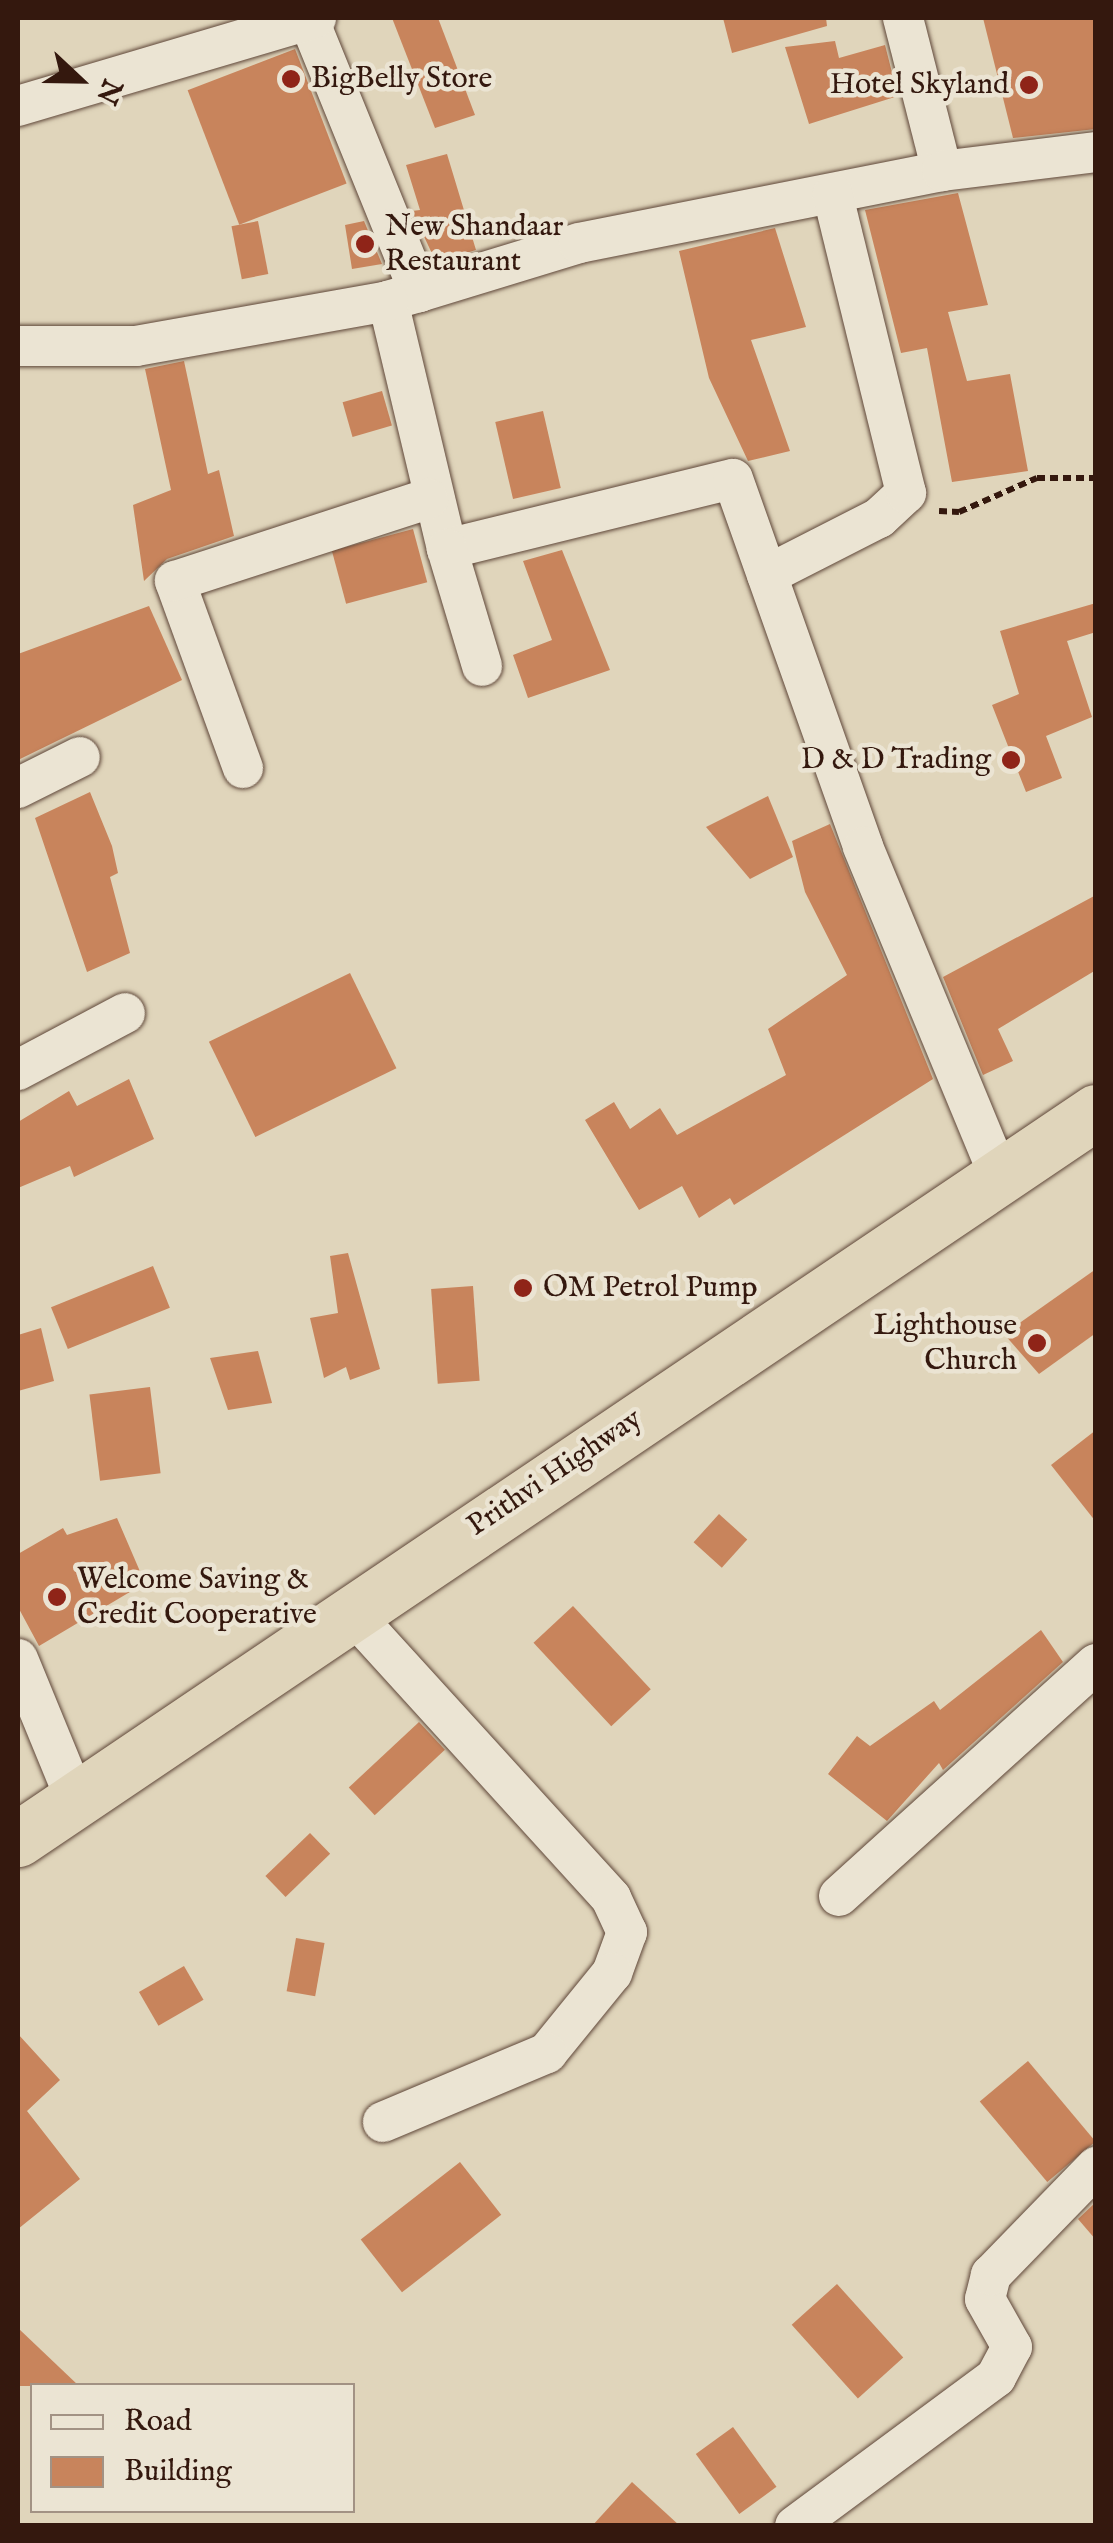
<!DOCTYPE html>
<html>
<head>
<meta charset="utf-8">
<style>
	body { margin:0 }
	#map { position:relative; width:1113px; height:2543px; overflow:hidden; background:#e0d5bb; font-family:"IM FELL English",serif }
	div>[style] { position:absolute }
	.building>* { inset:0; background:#c8845c; transform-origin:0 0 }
	.path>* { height:6px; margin-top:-3px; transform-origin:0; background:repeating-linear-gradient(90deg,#34180e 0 8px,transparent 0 13px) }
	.roads { filter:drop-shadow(0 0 2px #5f4739) drop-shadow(0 0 2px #5f4739) }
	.minor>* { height:40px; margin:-20px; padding:0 20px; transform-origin:20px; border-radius:20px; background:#ebe4d3 }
	.highway>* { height:55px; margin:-27.5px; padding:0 27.5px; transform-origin:27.5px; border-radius:27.5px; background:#e0d5bb }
	.dots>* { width:28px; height:28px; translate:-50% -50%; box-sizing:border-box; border:5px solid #ebe4d3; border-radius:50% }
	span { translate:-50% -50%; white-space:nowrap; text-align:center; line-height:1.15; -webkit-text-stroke:9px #ebe4d3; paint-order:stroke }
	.poi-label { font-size:30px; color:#34180e }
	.left { translate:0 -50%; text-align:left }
	.right { translate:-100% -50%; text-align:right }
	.street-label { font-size:30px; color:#34180e }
	.frame { position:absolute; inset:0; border:20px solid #34180e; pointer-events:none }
	.legend { position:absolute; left:30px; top:2383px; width:325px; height:130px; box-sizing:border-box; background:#ebe4d3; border:2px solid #a29284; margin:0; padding:12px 18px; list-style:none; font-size:30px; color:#34180e }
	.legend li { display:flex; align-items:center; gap:20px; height:50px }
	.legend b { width:50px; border:2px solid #a29284 }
	.north { position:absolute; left:30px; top:30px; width:100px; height:100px; -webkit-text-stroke:8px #ebe4d3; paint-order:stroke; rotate:112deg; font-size:28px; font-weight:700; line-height:40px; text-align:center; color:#34180e }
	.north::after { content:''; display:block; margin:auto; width:35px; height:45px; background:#34180e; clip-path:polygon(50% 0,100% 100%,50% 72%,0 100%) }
</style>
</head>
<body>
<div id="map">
	<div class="building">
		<i style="clip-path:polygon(392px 18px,438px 18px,475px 115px,435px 128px)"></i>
		<i style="clip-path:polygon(723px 18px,826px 18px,827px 26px,732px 53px)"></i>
		<i style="clip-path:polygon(983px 18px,1096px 18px,1096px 129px,1013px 138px)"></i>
		<i style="clip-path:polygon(835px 41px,839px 58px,885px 45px,898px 96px,809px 124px,785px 47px)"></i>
		<i style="left:295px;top:49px;width:144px;height:115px;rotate:69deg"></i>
		<i style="clip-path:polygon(447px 154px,476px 250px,436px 262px,412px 211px,420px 210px,406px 165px)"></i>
		<i style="clip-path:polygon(958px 193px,988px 305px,948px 312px,967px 381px,1010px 374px,1028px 471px,952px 482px,927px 348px,901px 353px,865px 210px)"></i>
		<i style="left:258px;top:221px;width:54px;height:27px;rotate:79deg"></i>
		<i style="clip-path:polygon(364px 221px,382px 264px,352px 269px,345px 225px)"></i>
		<i style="clip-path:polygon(775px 228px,806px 327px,751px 340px,790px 451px,748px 461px,709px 378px,679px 251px)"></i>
		<i style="clip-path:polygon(184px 361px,208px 474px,219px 470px,234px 536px,167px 559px,144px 581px,133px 505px,171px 490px,145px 369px)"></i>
		<i style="left:382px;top:391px;width:36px;height:41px;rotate:74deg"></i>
		<i style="left:543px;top:411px;width:79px;height:49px;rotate:77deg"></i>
		<i style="left:413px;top:529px;width:55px;height:84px;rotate:75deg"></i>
		<i style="clip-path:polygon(562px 550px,610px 670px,528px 698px,513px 655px,552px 640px,523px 561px)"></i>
		<i style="clip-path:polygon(1096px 603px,1096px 632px,1067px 641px,1092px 717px,1046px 736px,1062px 778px,1026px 792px,992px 705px,1019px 694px,1000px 631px)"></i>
		<i style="clip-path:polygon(149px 606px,182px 680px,18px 760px,18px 654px)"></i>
		<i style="clip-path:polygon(90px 792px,112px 846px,118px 873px,110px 877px,130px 953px,87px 972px,35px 818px)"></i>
		<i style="clip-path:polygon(768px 796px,793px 857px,750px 879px,706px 827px)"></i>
		<i style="clip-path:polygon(830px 824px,933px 1079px,734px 1205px,730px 1198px,699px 1218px,682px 1186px,639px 1210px,585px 1120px,614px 1102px,630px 1129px,660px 1108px,677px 1135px,786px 1075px,768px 1029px,847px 975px,805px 892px,792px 841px)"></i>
		<i style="clip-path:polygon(1096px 895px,1096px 970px,998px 1029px,1013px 1061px,983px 1075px,943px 977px)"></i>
		<i style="left:350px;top:973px;width:106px;height:157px;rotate:64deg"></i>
		<i style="clip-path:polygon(129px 1079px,154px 1139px,74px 1177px,70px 1166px,18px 1188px,18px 1122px,69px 1091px,77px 1106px)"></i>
		<i style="clip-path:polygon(348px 1253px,380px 1369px,350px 1380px,346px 1367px,324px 1378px,310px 1318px,338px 1313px,330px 1256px)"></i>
		<i style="left:153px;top:1266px;width:45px;height:110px;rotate:68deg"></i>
		<i style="clip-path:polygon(1096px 1269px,1096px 1333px,1039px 1374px,1004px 1334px)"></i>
		<i style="left:473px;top:1286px;width:95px;height:42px;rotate:86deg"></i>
		<i style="clip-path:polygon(41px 1328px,54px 1381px,18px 1391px,18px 1335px)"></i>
		<i style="clip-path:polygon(258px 1351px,272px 1403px,228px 1410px,210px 1358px)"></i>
		<i style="left:150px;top:1387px;width:87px;height:61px;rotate:83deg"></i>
		<i style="clip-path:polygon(1096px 1430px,1096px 1522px,1051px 1465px)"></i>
		<i style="left:719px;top:1514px;width:38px;height:38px;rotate:42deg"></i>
		<i style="clip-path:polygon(117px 1518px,145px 1583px,39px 1646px,18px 1607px,18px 1554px,63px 1528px,67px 1535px)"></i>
		<i style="left:573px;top:1606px;width:114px;height:54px;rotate:47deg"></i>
		<i style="clip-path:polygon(1041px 1630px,1063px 1662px,943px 1770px,939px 1763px,887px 1821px,828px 1774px,857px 1736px,870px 1746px,934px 1701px,940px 1710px)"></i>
		<i style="left:419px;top:1722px;width:38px;height:96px;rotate:47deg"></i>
		<i style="left:310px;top:1833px;width:29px;height:62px;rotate:46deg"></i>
		<i style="left:296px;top:1938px;width:29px;height:54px;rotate:10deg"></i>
		<i style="left:184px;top:1966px;width:39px;height:52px;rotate:60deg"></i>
		<i style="clip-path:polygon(18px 2034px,60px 2080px,27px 2111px,80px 2179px,18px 2229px)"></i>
		<i style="left:1028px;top:2061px;width:105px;height:63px;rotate:50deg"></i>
		<i style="left:460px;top:2162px;width:67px;height:126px;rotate:52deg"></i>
		<i style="clip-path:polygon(1096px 2202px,1096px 2240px,1078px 2219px)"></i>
		<i style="left:837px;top:2284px;width:99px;height:61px;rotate:48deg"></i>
		<i style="clip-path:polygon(18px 2328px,79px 2386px,18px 2386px)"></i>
		<i style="left:733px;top:2427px;width:74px;height:46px;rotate:54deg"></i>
		<i style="clip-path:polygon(632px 2482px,680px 2526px,592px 2526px)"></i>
	</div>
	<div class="path">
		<i style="left:939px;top:511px;width:20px;rotate:3deg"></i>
		<i style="left:959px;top:512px;width:85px;rotate:-23.6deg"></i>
		<i style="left:1037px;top:478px;width:59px"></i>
	</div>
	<div class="roads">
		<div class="minor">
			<i style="left:308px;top:18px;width:296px;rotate:67.9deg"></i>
			<i style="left:419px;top:292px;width:32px;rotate:164deg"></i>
			<i style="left:388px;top:301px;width:255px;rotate:76.6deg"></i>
			<i style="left:447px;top:549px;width:294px;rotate:-13.8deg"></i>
			<i style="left:733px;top:479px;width:390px;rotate:70.5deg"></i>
			<i style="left:863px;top:847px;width:353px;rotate:67.5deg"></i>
			<i style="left:903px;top:18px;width:158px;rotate:75.7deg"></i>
			<i style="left:18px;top:106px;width:311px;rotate:-16.5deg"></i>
			<i style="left:419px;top:292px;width:167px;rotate:-17deg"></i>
			<i style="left:579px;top:243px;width:370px;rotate:-11.2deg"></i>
			<i style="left:942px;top:171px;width:155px;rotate:-7deg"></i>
			<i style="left:18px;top:346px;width:118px"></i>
			<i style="left:136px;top:346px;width:256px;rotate:-10.1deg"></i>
			<i style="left:447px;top:549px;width:122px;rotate:73.3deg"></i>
			<i style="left:767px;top:575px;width:126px;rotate:-27deg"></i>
			<i style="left:879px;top:518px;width:37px;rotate:-43deg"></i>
			<i style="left:906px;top:493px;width:307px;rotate:-103.8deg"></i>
			<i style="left:243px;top:768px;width:199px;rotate:-110deg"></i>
			<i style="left:175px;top:581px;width:266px;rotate:-18deg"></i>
			<i style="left:18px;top:788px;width:69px;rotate:-26.6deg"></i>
			<i style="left:18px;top:1070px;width:121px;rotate:-28deg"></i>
			<i style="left:350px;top:1611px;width:388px;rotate:47.7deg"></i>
			<i style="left:611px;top:1898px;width:38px;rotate:65deg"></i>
			<i style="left:627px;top:1932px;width:44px;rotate:110.1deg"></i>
			<i style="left:612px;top:1973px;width:103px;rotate:129.1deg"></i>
			<i style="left:547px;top:2053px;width:178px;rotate:157.2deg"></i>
			<i style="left:18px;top:1659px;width:150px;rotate:67.7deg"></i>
			<i style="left:839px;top:1896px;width:346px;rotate:-42.1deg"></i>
			<i style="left:795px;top:2526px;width:250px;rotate:-36.5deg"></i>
			<i style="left:996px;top:2377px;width:34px;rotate:-62deg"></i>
			<i style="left:1012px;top:2347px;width:55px;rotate:-119.4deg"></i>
			<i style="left:985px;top:2299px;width:25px;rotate:-76deg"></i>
			<i style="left:991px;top:2275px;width:151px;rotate:-45.8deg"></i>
		</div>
		<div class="highway">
			<i style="left:18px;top:1839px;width:1300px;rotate:-34deg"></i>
		</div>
	</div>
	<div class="dots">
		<i style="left:291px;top:79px;background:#8f2418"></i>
		<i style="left:1029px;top:85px;background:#8f2418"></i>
		<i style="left:365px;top:244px;background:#8f2418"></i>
		<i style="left:1011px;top:760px;background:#8f2418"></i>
		<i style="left:523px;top:1288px;background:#8f2418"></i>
		<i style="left:1037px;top:1343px;background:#8f2418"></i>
		<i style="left:57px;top:1597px;background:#8f2418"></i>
	</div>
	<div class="poi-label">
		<span class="left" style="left:311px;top:79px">BigBelly Store</span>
		<span class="right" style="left:1009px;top:85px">Hotel Skyland</span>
		<span class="left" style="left:385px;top:244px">New Shandaar<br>Restaurant</span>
		<span class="right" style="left:991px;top:760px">D &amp; D Trading</span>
		<span class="left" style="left:543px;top:1288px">OM Petrol Pump</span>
		<span class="right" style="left:1017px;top:1343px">Lighthouse<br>Church</span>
		<span class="left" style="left:77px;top:1597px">Welcome Saving &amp;<br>Credit Cooperative</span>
	</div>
	<div class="street-label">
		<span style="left:555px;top:1473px;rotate:-34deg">Prithvi Highway</span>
	</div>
	<div class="frame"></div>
	<ul class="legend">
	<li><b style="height:12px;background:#ebe4d3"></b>Road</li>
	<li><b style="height:28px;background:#c8845c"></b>Building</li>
	</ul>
	<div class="north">N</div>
</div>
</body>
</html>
